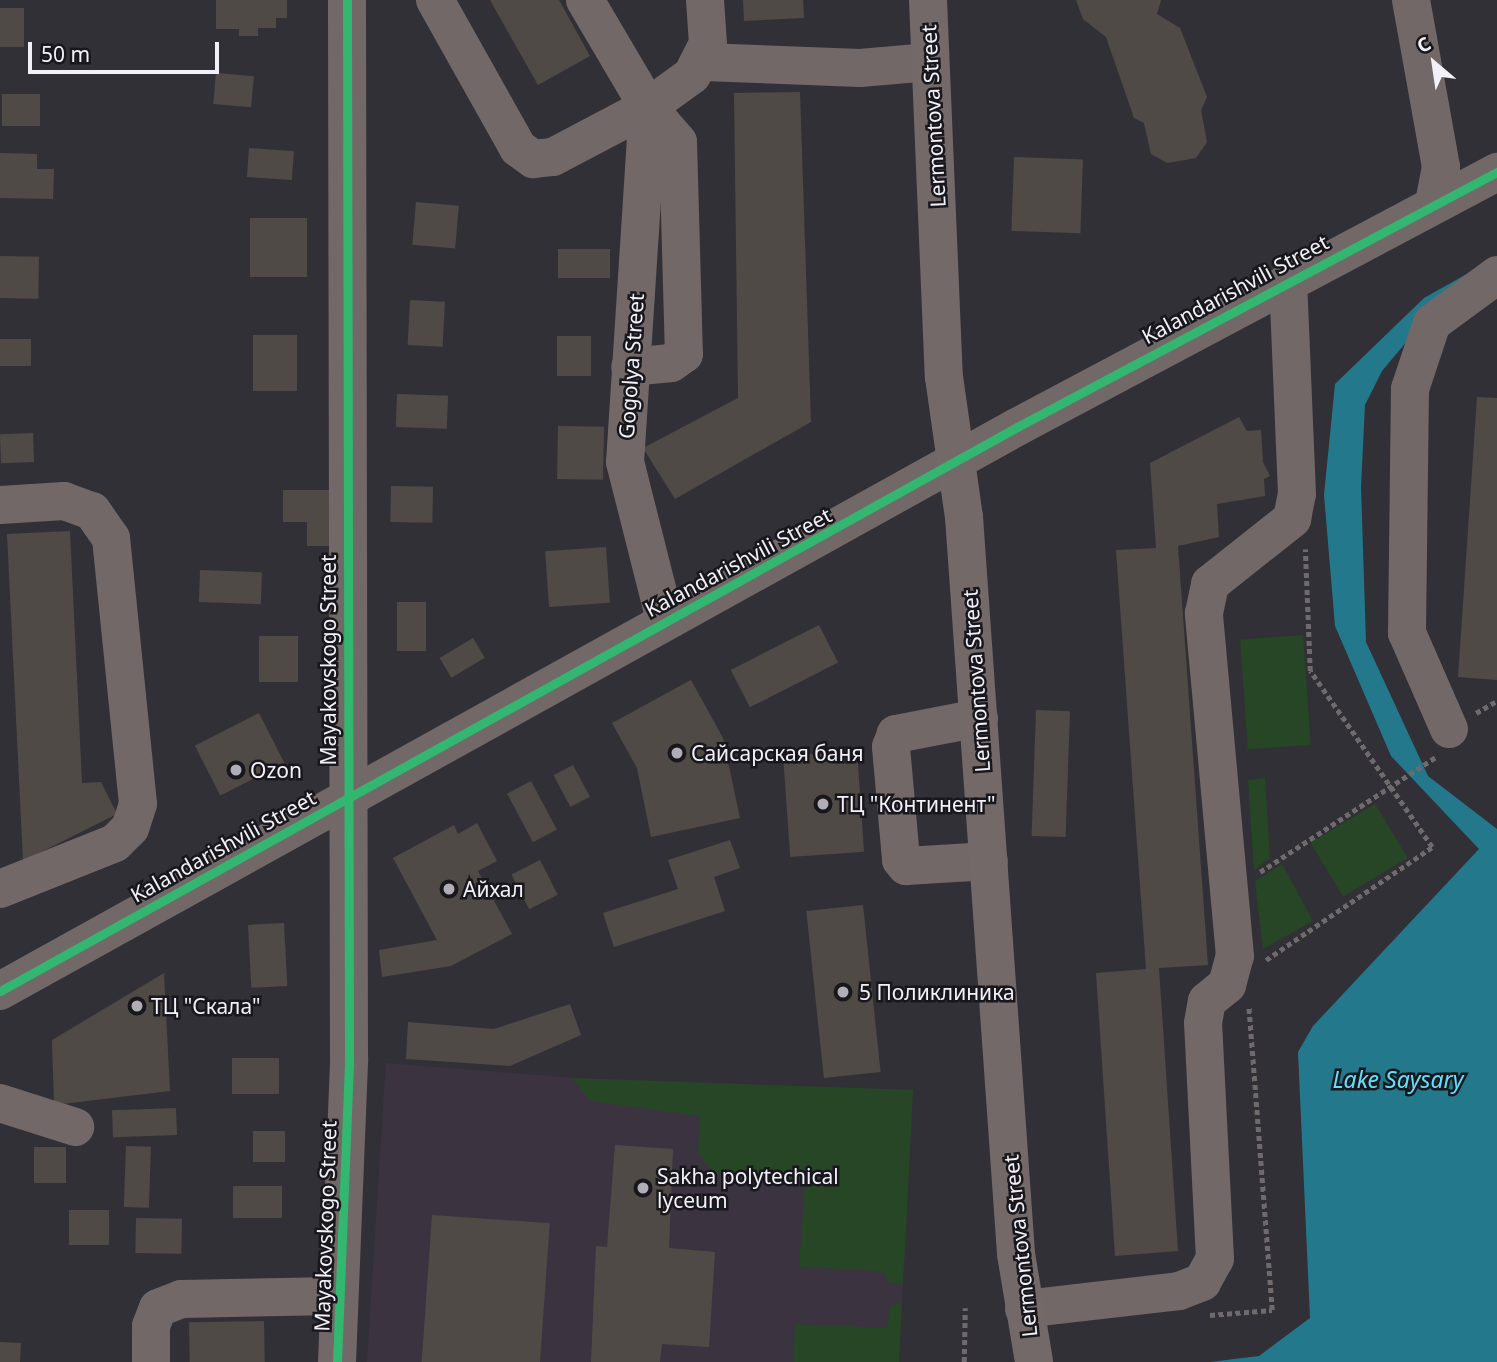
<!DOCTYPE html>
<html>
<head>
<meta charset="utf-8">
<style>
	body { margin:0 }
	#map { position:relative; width:1497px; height:1362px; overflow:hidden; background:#323037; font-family:"Noto Sans",sans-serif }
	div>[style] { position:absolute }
	.education>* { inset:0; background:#3c3341 }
	.green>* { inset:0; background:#264625; transform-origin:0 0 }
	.water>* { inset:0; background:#23788b }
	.building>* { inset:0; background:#504a46; transform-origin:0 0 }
	.path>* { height:4.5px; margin-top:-2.25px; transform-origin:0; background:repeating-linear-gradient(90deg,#6f6a6b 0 5px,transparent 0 8.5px) }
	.minor>* { height:38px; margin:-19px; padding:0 19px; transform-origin:19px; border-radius:19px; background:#726867 }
	.major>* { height:38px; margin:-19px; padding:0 19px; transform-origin:19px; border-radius:19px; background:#736969 }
	.cycleway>* { height:9px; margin:-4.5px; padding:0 4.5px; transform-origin:4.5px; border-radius:4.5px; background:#33b770 }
	.dots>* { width:19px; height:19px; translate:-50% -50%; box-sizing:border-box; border:4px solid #18171c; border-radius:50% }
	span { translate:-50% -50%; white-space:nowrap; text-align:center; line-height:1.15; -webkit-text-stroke:5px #18171c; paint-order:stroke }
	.street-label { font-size:21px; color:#f2f0f9 }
	.poi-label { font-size:21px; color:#f2f0f9 }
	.left { translate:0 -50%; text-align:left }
	.water-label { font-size:23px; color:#60e0fc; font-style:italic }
	.north { position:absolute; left:1399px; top:28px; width:70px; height:70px; -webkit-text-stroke:5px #18171c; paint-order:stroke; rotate:331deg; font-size:19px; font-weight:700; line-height:28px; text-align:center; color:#f2f0f9 }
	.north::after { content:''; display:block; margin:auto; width:24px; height:32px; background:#f2f0f9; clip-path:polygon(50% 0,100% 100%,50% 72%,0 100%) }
	.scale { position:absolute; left:28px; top:42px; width:191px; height:32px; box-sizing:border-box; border:4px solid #f2f0f9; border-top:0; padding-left:9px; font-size:21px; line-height:24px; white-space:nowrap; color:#f2f0f9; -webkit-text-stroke:5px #18171c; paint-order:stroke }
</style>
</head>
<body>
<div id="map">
	<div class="education">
		<i style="clip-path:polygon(386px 1063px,572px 1078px,913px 1090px,899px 1362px,367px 1362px)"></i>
	</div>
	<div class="green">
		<i style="left:1303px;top:635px;width:110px;height:63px;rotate:86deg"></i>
		<i style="clip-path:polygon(1265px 778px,1270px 858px,1254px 870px,1248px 780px)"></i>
		<i style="left:1375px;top:804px;width:63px;height:75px;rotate:59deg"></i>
		<i style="clip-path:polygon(1282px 864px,1313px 921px,1263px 949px,1255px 881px)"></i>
		<i style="clip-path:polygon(572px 1078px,913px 1090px,903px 1284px,889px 1283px,883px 1271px,799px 1267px,805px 1182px,713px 1174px,698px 1153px,700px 1116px,590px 1101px)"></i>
		<i style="clip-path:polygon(902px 1301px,899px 1362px,793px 1362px,795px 1324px,888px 1328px,889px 1307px)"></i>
	</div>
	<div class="water">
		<i style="clip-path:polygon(1497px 257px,1423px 322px,1382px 371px,1365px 405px,1361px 487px,1366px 642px,1428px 776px,1497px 829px,1497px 1362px,1210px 1362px,1259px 1356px,1310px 1318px,1298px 1052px,1313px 1026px,1479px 849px,1391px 756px,1335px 626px,1324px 495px,1335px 384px,1424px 298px)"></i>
	</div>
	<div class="building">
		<i style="clip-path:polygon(216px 0,287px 0,287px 18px,276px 18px,276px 28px,258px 28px,258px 36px,239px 36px,239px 29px,216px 29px)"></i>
		<i style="clip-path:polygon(490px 0,559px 0,590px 56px,538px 85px)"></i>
		<i style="clip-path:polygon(743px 0,803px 0,804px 18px,744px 21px)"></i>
		<i style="clip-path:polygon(1076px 0,1161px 0,1157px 14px,1180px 28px,1207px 97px,1201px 110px,1207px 142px,1196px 158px,1167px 163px,1151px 154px,1144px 123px,1134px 118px,1106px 37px,1083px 19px)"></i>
		<i style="left:0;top:8px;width:24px;height:39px"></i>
		<i style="left:216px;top:73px;width:38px;height:31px;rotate:5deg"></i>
		<i style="clip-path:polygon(800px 92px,811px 422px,675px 499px,643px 448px,738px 398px,734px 93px)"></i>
		<i style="left:2px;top:94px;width:38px;height:32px"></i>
		<i style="left:249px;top:148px;width:45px;height:29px;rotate:4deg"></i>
		<i style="clip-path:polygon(0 153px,37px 154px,37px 169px,54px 169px,53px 199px,0 198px)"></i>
		<i style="left:1014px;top:157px;width:69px;height:74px;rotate:2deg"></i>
		<i style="left:416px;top:202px;width:43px;height:43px;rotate:5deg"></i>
		<i style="left:250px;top:218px;width:57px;height:59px"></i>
		<i style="left:610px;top:249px;width:29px;height:52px;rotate:90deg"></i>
		<i style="left:0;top:256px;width:39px;height:42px;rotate:1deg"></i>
		<i style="left:410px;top:300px;width:35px;height:45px;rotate:3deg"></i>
		<i style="left:253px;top:335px;width:44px;height:56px"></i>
		<i style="left:557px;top:336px;width:34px;height:40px"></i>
		<i style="left:0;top:339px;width:31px;height:27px"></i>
		<i style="left:397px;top:394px;width:51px;height:33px;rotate:2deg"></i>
		<i style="clip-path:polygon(1477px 397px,1497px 398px,1497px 680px,1458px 677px)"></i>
		<i style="clip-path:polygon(1239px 417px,1247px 431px,1261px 430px,1263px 462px,1270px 476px,1264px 479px,1265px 496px,1217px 504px,1219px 537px,1178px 546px,1208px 965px,1159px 968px,1178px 1251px,1115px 1256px,1096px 973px,1146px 969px,1116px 550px,1156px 548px,1150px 463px)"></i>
		<i style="left:558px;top:426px;width:46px;height:53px;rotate:1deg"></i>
		<i style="left:33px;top:433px;width:29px;height:33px;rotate:88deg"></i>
		<i style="left:391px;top:486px;width:42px;height:36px;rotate:1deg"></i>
		<i style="clip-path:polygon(283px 490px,334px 490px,334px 546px,307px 546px,307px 522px,283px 522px)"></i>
		<i style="clip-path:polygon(70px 531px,82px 783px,101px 782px,117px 814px,23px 861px,7px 534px)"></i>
		<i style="left:606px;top:547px;width:56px;height:61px;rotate:86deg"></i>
		<i style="left:200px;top:570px;width:62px;height:32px;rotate:2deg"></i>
		<i style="left:397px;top:602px;width:29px;height:49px"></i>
		<i style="left:819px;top:625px;width:42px;height:99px;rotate:63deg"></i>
		<i style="left:259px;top:636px;width:39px;height:46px"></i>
		<i style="left:473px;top:638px;width:23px;height:39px;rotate:59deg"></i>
		<i style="clip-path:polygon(691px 680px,723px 738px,740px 818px,651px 837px,637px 768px,612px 723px)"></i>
		<i style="left:1036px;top:710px;width:34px;height:126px;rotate:2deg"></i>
		<i style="left:259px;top:713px;width:56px;height:72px;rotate:63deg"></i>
		<i style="left:857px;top:751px;width:101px;height:74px;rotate:86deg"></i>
		<i style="left:573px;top:765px;width:36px;height:22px;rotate:62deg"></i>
		<i style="left:531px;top:781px;width:55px;height:27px;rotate:62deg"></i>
		<i style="clip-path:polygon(477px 823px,497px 861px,478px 871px,512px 934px,451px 966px,382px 977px,379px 950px,437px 940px,393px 858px,454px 825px,458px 834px)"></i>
		<i style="clip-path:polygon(730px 840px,740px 868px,714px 877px,725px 911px,614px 947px,603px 913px,678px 889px,668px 860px)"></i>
		<i style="left:540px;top:860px;width:39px;height:32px;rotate:63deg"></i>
		<i style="left:863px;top:905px;width:168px;height:57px;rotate:84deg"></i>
		<i style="left:284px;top:923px;width:63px;height:36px;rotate:87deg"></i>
		<i style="clip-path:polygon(164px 973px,170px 1091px,54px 1105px,52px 1040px)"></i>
		<i style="clip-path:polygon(570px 1004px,581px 1035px,510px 1066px,406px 1059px,408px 1022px,494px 1029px)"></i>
		<i style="left:232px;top:1058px;width:47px;height:36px"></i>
		<i style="left:176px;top:1108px;width:27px;height:64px;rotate:88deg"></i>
		<i style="left:253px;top:1131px;width:32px;height:31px"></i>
		<i style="clip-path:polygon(615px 1145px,673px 1149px,669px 1248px,715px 1252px,709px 1347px,662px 1344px,660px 1362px,591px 1362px,596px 1246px,607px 1247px)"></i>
		<i style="left:126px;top:1146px;width:25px;height:61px;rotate:2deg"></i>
		<i style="left:34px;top:1147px;width:32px;height:36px"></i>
		<i style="left:233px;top:1186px;width:49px;height:32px"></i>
		<i style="left:69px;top:1210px;width:40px;height:35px"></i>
		<i style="left:432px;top:1215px;width:118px;height:148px;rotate:4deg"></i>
		<i style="left:136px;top:1218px;width:46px;height:35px;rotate:1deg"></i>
		<i style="left:264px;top:1321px;width:41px;height:75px;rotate:89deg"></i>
		<i style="left:0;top:1342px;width:21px;height:20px;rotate:3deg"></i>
	</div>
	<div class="path">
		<i style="left:1476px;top:713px;width:24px;rotate:-30deg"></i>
		<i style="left:1260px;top:872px;width:212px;rotate:-33.2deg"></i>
		<i style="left:1266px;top:960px;width:201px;rotate:-34.2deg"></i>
		<i style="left:1432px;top:847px;width:214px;rotate:-124.7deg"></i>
		<i style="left:1310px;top:671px;width:122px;rotate:-92.3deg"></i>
		<i style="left:1210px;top:1315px;width:62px;rotate:-4.6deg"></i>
		<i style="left:1272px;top:1310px;width:303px;rotate:-94.4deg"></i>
		<i style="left:964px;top:1362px;width:54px;rotate:-88.9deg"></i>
	</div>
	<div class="minor">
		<i style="left:435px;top:0;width:170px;rotate:60.7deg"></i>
		<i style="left:518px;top:148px;width:19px;rotate:36deg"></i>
		<i style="left:533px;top:159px;width:20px;rotate:-6deg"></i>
		<i style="left:553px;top:157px;width:107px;rotate:-27.8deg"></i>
		<i style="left:648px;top:107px;width:54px;rotate:-36deg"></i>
		<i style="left:692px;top:75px;width:35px;rotate:-63deg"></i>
		<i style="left:708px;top:44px;width:44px;rotate:-93.9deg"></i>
		<i style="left:585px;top:0;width:124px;rotate:59.5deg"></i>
		<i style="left:648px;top:107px;width:46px;rotate:49.4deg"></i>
		<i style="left:678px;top:142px;width:212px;rotate:88.4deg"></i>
		<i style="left:684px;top:354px;width:16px;rotate:145deg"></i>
		<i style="left:671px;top:363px;width:41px;rotate:174.4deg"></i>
		<i style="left:1411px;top:0;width:170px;rotate:79.8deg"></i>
		<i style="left:1441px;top:167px;width:37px;rotate:101deg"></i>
		<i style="left:703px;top:62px;width:157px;rotate:2.2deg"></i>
		<i style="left:860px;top:68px;width:70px;rotate:-4.9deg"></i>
		<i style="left:648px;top:107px;width:356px;rotate:93.7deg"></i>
		<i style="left:625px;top:462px;width:163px;rotate:75.8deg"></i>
		<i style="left:0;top:505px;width:64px;rotate:-3.6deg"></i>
		<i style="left:64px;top:501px;width:30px;rotate:20deg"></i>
		<i style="left:92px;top:511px;width:33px;rotate:55deg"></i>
		<i style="left:111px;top:538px;width:267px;rotate:84.2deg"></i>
		<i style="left:138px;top:804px;width:25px;rotate:108deg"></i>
		<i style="left:130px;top:828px;width:21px;rotate:135deg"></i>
		<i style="left:115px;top:843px;width:124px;rotate:158.2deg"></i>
		<i style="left:979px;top:718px;width:85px;rotate:169.1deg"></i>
		<i style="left:896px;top:734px;width:14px;rotate:111deg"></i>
		<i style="left:891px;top:747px;width:113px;rotate:84.9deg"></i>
		<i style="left:901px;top:860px;width:8px;rotate:50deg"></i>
		<i style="left:906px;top:866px;width:83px;rotate:-3.4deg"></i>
		<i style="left:1449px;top:729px;width:105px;rotate:-113.6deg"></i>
		<i style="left:1407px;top:633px;width:244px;rotate:-89.3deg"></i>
		<i style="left:1410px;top:389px;width:70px;rotate:-71.6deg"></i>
		<i style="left:1432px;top:323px;width:81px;rotate:-36.4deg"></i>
		<i style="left:0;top:991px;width:1163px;rotate:-29.01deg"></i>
		<i style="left:1017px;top:427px;width:544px;rotate:-27.98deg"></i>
		<i style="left:0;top:1103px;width:79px;rotate:17.7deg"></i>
		<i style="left:1024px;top:1309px;width:156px;rotate:-6.6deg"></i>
		<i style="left:1179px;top:1291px;width:25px;rotate:-21deg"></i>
		<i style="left:1202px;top:1282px;width:26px;rotate:-61deg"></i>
		<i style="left:1215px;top:1259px;width:236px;rotate:-92.9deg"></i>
		<i style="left:1203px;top:1023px;width:22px;rotate:-80deg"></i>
		<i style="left:1207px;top:1001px;width:26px;rotate:-39deg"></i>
		<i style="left:1227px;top:985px;width:30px;rotate:-75deg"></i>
		<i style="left:1235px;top:956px;width:344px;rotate:-95.2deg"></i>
		<i style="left:1204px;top:613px;width:30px;rotate:-78deg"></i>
		<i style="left:1210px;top:584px;width:105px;rotate:-38.4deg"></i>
		<i style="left:1292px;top:519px;width:25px;rotate:-79deg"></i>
		<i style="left:1297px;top:494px;width:213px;rotate:-92.4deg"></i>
		<i style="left:151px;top:1362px;width:36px;rotate:-90deg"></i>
		<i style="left:151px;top:1326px;width:19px;rotate:-69deg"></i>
		<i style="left:158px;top:1308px;width:25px;rotate:-21deg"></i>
		<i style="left:181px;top:1299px;width:156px;rotate:-1.1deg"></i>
		<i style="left:337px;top:1362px;width:304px;rotate:-87.7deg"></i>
		<i style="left:349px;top:1058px;width:1058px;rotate:-90.11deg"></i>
	</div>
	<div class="major">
		<i style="left:928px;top:0;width:377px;rotate:87.6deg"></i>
		<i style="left:944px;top:377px;width:141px;rotate:81.9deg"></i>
		<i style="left:964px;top:517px;width:739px;rotate:85.96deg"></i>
		<i style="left:1016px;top:1254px;width:109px;rotate:80.5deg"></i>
	</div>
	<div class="cycleway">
		<i style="left:0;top:991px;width:1163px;rotate:-29.01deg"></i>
		<i style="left:1017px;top:427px;width:544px;rotate:-27.98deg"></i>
		<i style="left:337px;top:1362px;width:304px;rotate:-87.7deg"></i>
		<i style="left:349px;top:1058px;width:1058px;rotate:-90.11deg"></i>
	</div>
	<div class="dots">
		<i style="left:677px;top:753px;background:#afadb5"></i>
		<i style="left:236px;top:770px;background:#afadb5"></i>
		<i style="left:823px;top:804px;background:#afadb5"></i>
		<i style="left:449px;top:889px;background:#afadb5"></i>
		<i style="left:843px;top:992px;background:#afadb5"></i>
		<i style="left:137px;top:1006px;background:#afadb5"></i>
		<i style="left:643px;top:1188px;background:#afadb5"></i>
	</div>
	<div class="street-label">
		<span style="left:933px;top:116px;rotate:-93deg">Lermontova Street</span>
		<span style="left:1235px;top:289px;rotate:-28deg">Kalandarishvili Street</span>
		<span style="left:631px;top:366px;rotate:-86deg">Gogolya Street</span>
		<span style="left:738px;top:562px;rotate:-28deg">Kalandarishvili Street</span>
		<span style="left:328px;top:660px;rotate:-90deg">Mayakovskogo Street</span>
		<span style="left:976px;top:681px;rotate:-94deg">Lermontova Street</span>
		<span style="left:223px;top:846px;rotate:-29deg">Kalandarishvili Street</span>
		<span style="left:325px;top:1226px;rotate:-88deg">Mayakovskogo Street</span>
		<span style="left:1020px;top:1246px;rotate:-96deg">Lermontova Street</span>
	</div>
	<div class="poi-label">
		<span class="left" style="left:691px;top:753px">Сайсарская баня</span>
		<span class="left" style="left:250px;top:770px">Ozon</span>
		<span class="left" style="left:837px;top:804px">ТЦ "Континент"</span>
		<span class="left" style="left:463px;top:889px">Айхал</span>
		<span class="left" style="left:859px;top:992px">5 Поликлиника</span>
		<span class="left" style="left:151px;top:1006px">ТЦ "Скала"</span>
		<span class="left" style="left:657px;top:1188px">Sakha polytechical<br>lyceum</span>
	</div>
	<div class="water-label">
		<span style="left:1398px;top:1079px">Lake Saysary</span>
	</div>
	<div class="north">С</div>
	<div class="scale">50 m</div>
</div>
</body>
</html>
